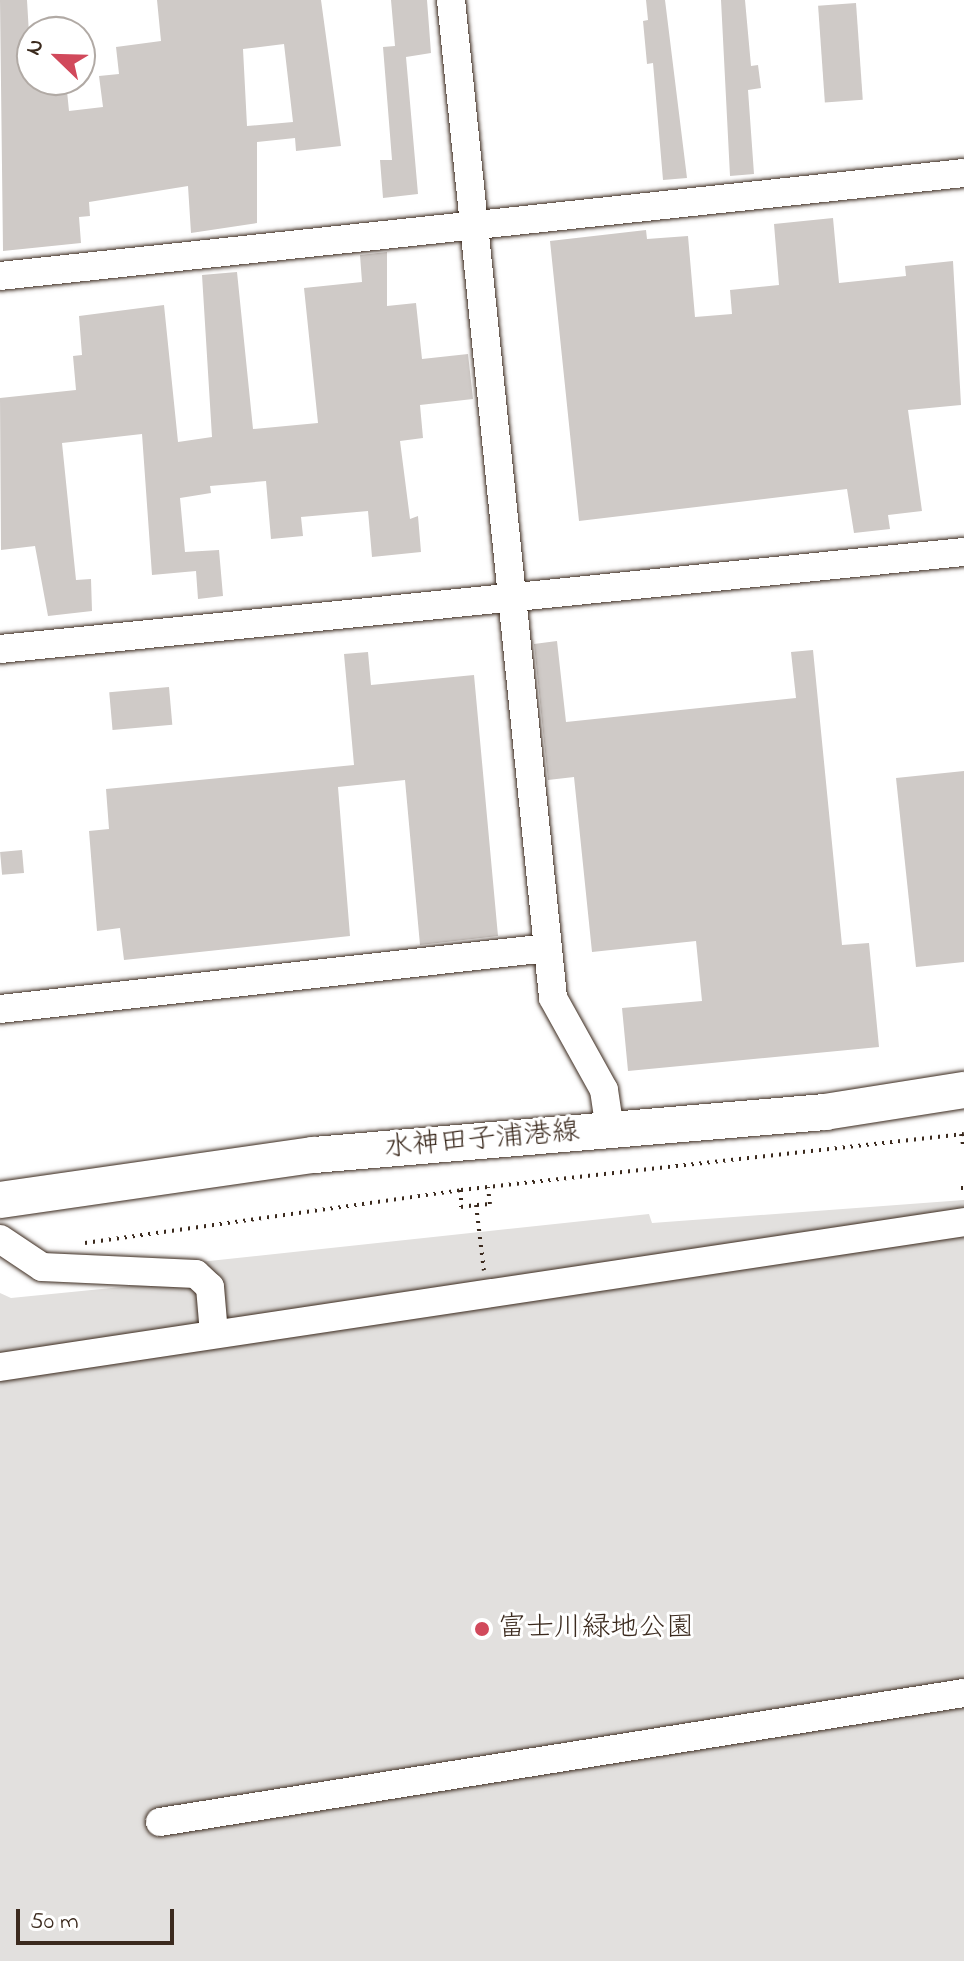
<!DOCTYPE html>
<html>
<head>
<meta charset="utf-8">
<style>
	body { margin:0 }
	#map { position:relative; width:964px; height:1961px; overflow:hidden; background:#fff; font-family:"Indie Flower","Klee One",sans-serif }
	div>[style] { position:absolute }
	.green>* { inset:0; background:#e2e0de }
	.building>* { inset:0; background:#cfcac7; transform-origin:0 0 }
	.path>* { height:4px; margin-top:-2px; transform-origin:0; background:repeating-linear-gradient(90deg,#3b2a1e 0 2px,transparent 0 8px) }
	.roads { filter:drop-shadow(0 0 2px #3b2a1e) drop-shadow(0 0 2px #3b2a1e) }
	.minor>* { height:28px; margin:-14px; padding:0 14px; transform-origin:14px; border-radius:14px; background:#fff }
	.major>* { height:36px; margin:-18px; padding:0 18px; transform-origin:18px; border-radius:18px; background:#fff }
	.dots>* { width:22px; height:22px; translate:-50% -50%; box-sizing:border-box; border:4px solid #fff; border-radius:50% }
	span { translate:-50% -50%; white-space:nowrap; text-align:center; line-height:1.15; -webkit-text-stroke:6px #fff; paint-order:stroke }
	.street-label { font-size:28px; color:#3b2a1e }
	.poi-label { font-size:28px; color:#3b2a1e }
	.left { translate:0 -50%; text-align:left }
	.north { position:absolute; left:16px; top:16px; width:80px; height:80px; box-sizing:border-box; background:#fff; border:2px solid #b1aaa5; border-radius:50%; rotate:293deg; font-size:22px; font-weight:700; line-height:32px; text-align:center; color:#3b2a1e }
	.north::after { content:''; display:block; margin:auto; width:28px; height:36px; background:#d1495b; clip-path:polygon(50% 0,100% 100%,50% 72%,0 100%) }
	.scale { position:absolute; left:16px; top:1909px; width:158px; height:36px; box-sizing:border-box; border:4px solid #3b2a1e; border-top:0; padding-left:10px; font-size:24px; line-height:28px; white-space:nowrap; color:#3b2a1e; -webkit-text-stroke:6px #fff; paint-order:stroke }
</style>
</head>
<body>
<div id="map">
	<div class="green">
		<i style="clip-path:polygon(964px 1200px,964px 1961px,0 1961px,0 1293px,11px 1298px,182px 1281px,181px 1264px,649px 1214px,652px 1223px)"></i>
	</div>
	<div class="building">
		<i style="clip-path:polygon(evenodd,0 0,27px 0,32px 85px,66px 81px,69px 111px,103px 107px,99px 76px,119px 74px,116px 47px,161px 41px,157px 0,321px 0,341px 146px,296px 151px,295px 138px,257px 142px,257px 223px,191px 233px,188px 186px,89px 202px,90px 216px,79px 217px,81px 243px,3px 251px,0 0,284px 44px,293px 122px,247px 126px,243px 49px,284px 44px)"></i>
		<i style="clip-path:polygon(391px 0,427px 0,431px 53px,406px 57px,418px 194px,383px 198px,380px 160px,392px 160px,383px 47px,395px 46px)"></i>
		<i style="clip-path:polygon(646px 0,665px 0,687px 178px,663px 180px,653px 63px,647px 64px,643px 21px,648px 20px)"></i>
		<i style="clip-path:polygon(721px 0,745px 0,751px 66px,758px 65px,761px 88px,748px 90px,754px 174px,730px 176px)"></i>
		<i style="left:856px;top:3px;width:97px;height:38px;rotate:86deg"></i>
		<i style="clip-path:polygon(833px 218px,839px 283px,906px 276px,905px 266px,953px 261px,961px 405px,908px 410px,922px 511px,888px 515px,890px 529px,854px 533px,847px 489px,579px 521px,550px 241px,646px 230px,647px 239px,688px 236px,695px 317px,732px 314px,730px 290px,779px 285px,774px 224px)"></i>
		<i style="clip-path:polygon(387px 252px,387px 306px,416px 303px,422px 359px,468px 354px,473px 399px,420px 405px,423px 438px,400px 441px,410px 519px,418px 516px,421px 552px,372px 557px,368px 511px,301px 517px,303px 536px,271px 539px,266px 481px,210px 486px,211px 493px,180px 498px,185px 552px,219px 550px,223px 596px,198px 599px,196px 571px,152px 575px,142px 434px,62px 443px,76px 580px,91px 579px,92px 611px,48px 616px,35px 546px,1px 550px,0 398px,76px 390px,73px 356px,82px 355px,79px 316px,164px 305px,178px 442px,212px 437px,202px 275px,237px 272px,253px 429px,318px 423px,304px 288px,362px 282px,360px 255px)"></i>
		<i style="clip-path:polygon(557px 641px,566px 722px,796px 698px,791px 652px,813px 650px,842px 945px,869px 943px,879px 1047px,628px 1071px,622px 1008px,702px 1001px,696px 941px,592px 952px,574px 777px,548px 780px,534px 644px)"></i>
		<i style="clip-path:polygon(368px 652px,371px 685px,474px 675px,498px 936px,420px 945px,405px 780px,338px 787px,350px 936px,124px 960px,120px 928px,97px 931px,89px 831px,109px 829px,106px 789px,354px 765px,344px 654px)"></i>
		<i style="left:169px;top:687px;width:38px;height:60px;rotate:85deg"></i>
		<i style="clip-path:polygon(964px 771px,964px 962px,916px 967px,896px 778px)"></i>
		<i style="left:22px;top:850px;width:23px;height:22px;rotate:85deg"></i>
	</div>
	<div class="path">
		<i style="left:961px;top:1134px;width:16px;rotate:79deg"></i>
		<i style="left:961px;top:1188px;width:3px"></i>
		<i style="left:461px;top:1190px;width:17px;rotate:90deg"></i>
		<i style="left:461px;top:1207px;width:15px;rotate:-8deg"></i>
		<i style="left:476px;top:1205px;width:66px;rotate:83.1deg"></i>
		<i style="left:477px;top:1205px;width:13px;rotate:-4deg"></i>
		<i style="left:490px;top:1204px;width:17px;rotate:-97deg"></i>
		<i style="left:85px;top:1243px;width:380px;rotate:-8deg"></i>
		<i style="left:461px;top:1190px;width:506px;rotate:-6.35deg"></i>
	</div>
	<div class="roads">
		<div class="minor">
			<i style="left:451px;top:0;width:1003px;rotate:84.16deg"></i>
			<i style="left:553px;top:998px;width:105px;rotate:61deg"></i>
			<i style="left:604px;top:1090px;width:40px;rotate:81.5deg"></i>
			<i style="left:0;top:276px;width:969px;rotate:-6.1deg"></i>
			<i style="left:0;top:649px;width:969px;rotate:-5.75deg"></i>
			<i style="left:0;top:1009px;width:551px;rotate:-6.35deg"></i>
			<i style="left:0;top:1239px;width:50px;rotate:33.7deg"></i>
			<i style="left:42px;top:1267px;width:154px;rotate:2.6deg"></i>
			<i style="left:196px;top:1274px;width:19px;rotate:43deg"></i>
			<i style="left:210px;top:1287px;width:47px;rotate:85.1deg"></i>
			<i style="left:0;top:1367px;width:975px;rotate:-8.55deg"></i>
			<i style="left:160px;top:1822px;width:814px;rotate:-9.12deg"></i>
		</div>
		<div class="major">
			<i style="left:0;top:1200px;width:317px;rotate:-8.2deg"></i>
			<i style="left:314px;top:1155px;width:513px;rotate:-4.81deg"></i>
			<i style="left:825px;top:1112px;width:141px;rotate:-9deg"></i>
		</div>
	</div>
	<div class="dots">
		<i style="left:482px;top:1629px;background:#d1495b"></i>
	</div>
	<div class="street-label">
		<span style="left:482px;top:1141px;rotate:-5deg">水神田子浦港線</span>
	</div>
	<div class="poi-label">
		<span class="left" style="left:498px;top:1629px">富士川緑地公園</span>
	</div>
	<div class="north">N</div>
	<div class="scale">50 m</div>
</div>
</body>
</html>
